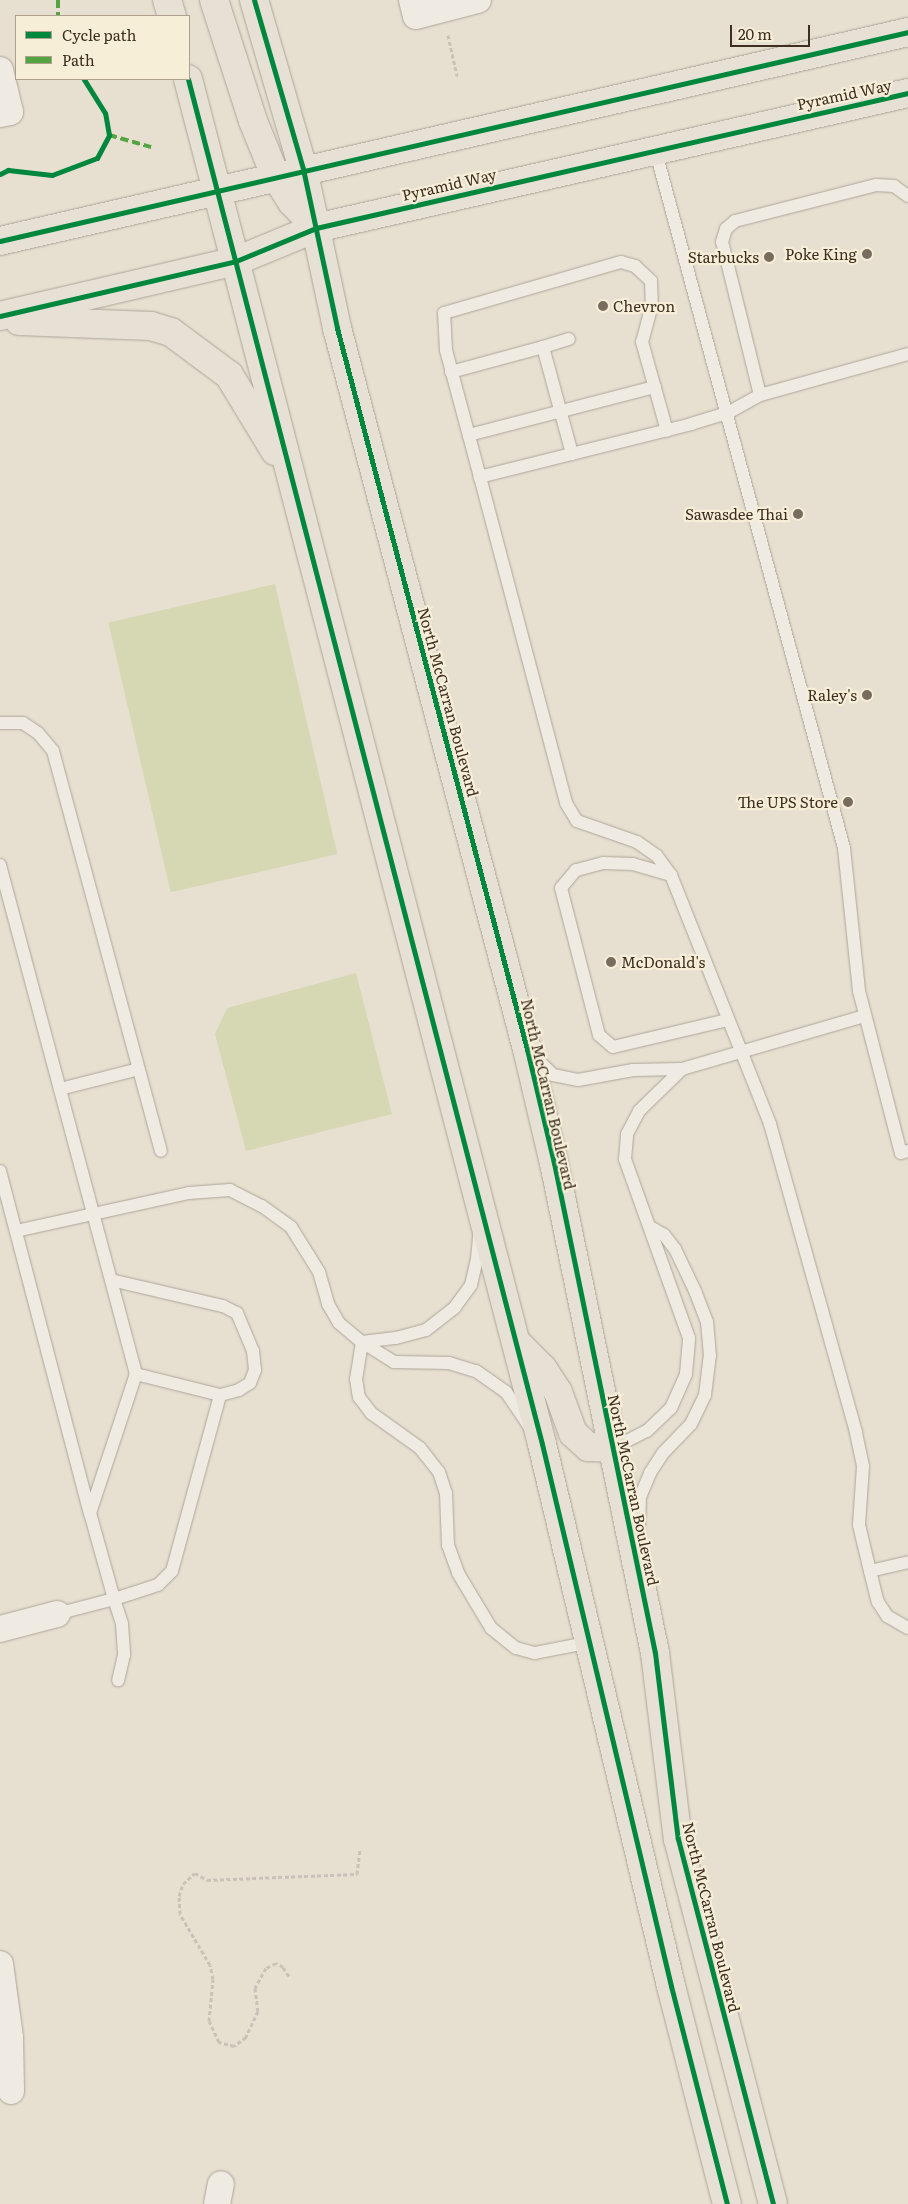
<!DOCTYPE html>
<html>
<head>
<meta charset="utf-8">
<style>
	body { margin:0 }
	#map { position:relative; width:908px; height:2204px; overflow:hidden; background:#e7e0d1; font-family:Literata,serif }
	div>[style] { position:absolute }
	.green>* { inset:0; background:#d6d7b3; transform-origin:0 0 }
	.path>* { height:3px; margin-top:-1.5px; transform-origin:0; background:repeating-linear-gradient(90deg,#c8c2b9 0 4px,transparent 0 6.5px) }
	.roads { filter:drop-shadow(0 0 1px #ada599) drop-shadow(0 0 1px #ada599) }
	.lane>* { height:12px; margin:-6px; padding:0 6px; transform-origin:6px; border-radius:6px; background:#efebe3 }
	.street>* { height:26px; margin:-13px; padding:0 13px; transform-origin:13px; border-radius:13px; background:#efebe3 }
	.primary>* { height:28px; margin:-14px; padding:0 14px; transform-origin:14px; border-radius:14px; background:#e6e1d4 }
	.quiet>* { height:4px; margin-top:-2px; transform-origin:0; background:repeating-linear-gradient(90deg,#54a441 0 8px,transparent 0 12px) }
	.cycleway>* { height:5px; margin:-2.5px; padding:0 2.5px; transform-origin:2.5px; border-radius:2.5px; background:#00873e }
	.dots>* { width:14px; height:14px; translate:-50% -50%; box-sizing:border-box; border:2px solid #f7eed8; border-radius:50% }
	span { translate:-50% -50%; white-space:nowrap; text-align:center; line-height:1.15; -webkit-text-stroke:4.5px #f7eed8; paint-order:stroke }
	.street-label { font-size:15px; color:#3d2e20 }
	.poi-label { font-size:15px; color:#3d2e20 }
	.right { translate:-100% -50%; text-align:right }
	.left { translate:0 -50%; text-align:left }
	.legend { position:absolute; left:15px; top:15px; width:175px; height:65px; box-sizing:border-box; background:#f7eed8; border:1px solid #ada18e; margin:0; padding:6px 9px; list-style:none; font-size:15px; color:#3d2e20 }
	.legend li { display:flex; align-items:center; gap:10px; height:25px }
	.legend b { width:25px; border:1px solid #ada18e }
	.scale { position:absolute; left:730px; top:25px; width:80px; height:22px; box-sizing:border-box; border:2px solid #3d2e20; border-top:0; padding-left:6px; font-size:15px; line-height:18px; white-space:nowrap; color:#3d2e20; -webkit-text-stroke:4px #f7eed8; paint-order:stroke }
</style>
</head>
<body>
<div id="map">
	<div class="green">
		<i style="left:275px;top:584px;width:277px;height:171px;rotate:77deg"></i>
		<i style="clip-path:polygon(356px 973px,392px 1114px,246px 1151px,215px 1034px,227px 1008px)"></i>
	</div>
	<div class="path">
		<i style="left:448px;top:35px;width:42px;rotate:77.6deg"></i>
		<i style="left:289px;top:1976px;width:11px;rotate:-124deg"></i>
		<i style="left:283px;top:1967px;width:8px;rotate:-150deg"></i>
		<i style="left:276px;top:1963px;width:11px;rotate:153deg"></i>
		<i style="left:266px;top:1968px;width:23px;rotate:119deg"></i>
		<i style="left:255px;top:1988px;width:23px;rotate:83deg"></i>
		<i style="left:258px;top:2011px;width:29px;rotate:115deg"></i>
		<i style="left:246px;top:2037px;width:15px;rotate:143deg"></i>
		<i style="left:234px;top:2046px;width:16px;rotate:-165deg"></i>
		<i style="left:219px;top:2042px;width:23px;rotate:-115deg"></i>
		<i style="left:209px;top:2021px;width:42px;rotate:-84.6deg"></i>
		<i style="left:213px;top:1979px;width:14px;rotate:-102deg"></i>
		<i style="left:210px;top:1965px;width:59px;rotate:-120.5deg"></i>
		<i style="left:180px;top:1914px;width:18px;rotate:-93deg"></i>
		<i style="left:179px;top:1896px;width:13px;rotate:-72deg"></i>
		<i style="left:183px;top:1884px;width:16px;rotate:-43deg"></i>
		<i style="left:195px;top:1873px;width:14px;rotate:30deg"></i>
		<i style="left:207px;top:1880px;width:150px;rotate:-2.3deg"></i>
		<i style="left:357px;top:1874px;width:24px;rotate:-83deg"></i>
	</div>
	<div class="roads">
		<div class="lane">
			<i style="left:655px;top:149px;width:724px;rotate:74.87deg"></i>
			<i style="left:844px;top:848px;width:144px;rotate:84deg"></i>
			<i style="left:859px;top:991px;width:167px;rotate:75.5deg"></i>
			<i style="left:901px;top:1153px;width:7px;rotate:-16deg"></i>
			<i style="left:543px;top:347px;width:27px;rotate:-17deg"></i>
			<i style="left:908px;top:354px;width:154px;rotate:164.5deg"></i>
			<i style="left:760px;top:395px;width:38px;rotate:151deg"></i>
			<i style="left:727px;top:413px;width:37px;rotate:163deg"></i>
			<i style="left:692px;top:424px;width:219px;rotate:166deg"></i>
			<i style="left:480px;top:477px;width:337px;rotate:75.2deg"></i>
			<i style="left:566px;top:803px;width:21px;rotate:59deg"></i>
			<i style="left:577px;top:821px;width:64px;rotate:19.3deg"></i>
			<i style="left:637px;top:842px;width:24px;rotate:35deg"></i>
			<i style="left:657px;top:856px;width:24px;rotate:54deg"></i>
			<i style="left:671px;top:875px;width:268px;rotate:68.3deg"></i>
			<i style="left:770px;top:1124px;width:321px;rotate:74.4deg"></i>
			<i style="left:856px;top:1433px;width:34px;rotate:78deg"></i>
			<i style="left:863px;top:1466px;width:59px;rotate:93.9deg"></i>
			<i style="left:859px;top:1525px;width:47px;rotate:76.6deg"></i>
			<i style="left:870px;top:1571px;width:32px;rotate:76deg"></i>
			<i style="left:878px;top:1602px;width:17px;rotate:57deg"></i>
			<i style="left:887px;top:1616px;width:24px;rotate:30deg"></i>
			<i style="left:451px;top:372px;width:95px;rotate:-15.2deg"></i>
			<i style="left:543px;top:347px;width:111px;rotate:74.8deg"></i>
			<i style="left:760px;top:395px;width:158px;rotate:-103.9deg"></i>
			<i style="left:722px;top:242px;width:14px;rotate:-73deg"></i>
			<i style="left:726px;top:229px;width:12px;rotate:-42deg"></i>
			<i style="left:735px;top:221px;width:146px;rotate:-14.3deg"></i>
			<i style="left:876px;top:185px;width:18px;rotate:3deg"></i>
			<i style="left:894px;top:186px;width:17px;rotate:36deg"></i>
			<i style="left:469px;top:435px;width:192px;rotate:-14.5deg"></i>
			<i style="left:480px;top:477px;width:131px;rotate:-105deg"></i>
			<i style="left:446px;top:350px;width:37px;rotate:-93deg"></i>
			<i style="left:444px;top:313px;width:184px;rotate:-16.1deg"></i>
			<i style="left:621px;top:262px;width:15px;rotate:16deg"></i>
			<i style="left:635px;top:266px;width:22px;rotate:43deg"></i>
			<i style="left:651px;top:281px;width:24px;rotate:88deg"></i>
			<i style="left:652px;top:305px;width:38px;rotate:105deg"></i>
			<i style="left:642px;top:342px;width:92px;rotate:74.3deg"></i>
			<i style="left:0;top:723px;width:23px"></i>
			<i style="left:23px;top:723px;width:18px;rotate:34deg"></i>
			<i style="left:38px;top:733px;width:23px;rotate:50deg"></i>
			<i style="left:53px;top:751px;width:414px;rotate:74.9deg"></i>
			<i style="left:0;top:865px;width:527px;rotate:75.04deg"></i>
			<i style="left:671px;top:875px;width:40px;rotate:-164deg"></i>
			<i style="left:633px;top:864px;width:30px;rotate:-178deg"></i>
			<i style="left:603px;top:863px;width:28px;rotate:165deg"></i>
			<i style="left:576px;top:870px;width:23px;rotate:130deg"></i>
			<i style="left:561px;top:888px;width:152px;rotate:75.5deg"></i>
			<i style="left:599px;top:1035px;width:18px;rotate:41deg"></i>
			<i style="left:613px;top:1047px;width:117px;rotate:-13.3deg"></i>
			<i style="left:534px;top:1056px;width:27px;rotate:45deg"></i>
			<i style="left:553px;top:1075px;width:25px;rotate:11deg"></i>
			<i style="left:578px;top:1080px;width:56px;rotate:-10.3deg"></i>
			<i style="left:633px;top:1070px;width:49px;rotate:-1.2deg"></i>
			<i style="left:682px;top:1069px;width:191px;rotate:-16.2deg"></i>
			<i style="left:60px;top:1089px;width:81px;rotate:-14.2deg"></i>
			<i style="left:0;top:1171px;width:354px;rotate:75.3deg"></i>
			<i style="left:16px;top:1231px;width:177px;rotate:-12.4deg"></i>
			<i style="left:189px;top:1193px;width:41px;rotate:-4.2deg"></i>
			<i style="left:230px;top:1190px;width:36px;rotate:27deg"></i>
			<i style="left:262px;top:1206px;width:36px;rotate:36deg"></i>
			<i style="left:291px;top:1227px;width:53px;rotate:58.1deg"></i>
			<i style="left:319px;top:1272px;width:33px;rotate:74deg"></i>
			<i style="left:328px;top:1304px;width:22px;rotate:60deg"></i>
			<i style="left:339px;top:1323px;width:30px;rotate:40deg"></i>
			<i style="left:362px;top:1342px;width:38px;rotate:32deg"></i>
			<i style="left:394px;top:1362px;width:55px;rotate:1deg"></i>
			<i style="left:449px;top:1363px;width:28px;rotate:17deg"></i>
			<i style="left:476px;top:1371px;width:37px;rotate:35deg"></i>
			<i style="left:506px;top:1392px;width:41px;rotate:55.9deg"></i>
			<i style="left:111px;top:1280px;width:115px;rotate:13.1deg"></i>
			<i style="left:223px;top:1306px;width:16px;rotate:27deg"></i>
			<i style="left:237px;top:1313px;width:41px;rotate:67.2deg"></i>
			<i style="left:253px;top:1351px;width:19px;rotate:84deg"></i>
			<i style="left:255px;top:1370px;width:14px;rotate:111deg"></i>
			<i style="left:250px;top:1383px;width:13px;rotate:148deg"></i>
			<i style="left:239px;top:1390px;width:20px;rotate:165deg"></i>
			<i style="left:362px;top:1342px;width:37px;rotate:99deg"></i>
			<i style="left:356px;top:1379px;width:18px;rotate:81deg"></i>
			<i style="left:359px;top:1397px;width:20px;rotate:53deg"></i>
			<i style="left:371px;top:1413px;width:60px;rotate:35.5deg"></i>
			<i style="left:420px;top:1448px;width:31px;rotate:52deg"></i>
			<i style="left:439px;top:1472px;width:22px;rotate:72deg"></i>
			<i style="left:446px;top:1493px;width:52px;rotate:87.8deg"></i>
			<i style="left:448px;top:1545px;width:30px;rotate:70deg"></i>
			<i style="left:458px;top:1573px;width:64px;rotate:59deg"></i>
			<i style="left:491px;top:1628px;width:32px;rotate:39deg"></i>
			<i style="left:516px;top:1648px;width:20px;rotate:15deg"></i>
			<i style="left:535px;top:1653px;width:57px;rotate:-11.1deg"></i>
			<i style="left:362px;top:1342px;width:34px;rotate:-7deg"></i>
			<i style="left:396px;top:1338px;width:31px;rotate:-15deg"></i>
			<i style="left:426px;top:1330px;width:37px;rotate:-38deg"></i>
			<i style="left:455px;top:1307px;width:27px;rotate:-54deg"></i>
			<i style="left:471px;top:1285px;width:26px;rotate:-77deg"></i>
			<i style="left:477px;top:1260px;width:24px;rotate:-85deg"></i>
			<i style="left:613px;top:1448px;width:38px;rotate:-27deg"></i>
			<i style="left:647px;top:1431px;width:33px;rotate:-44deg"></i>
			<i style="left:671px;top:1408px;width:37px;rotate:-66deg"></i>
			<i style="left:686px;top:1374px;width:36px;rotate:-85deg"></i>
			<i style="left:689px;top:1338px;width:190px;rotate:-109.7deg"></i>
			<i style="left:625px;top:1159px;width:25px;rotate:-85deg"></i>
			<i style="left:627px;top:1134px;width:26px;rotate:-62deg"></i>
			<i style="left:639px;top:1111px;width:60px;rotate:-44.3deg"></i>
			<i style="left:639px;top:1525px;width:28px;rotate:-88deg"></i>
			<i style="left:640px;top:1497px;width:26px;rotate:-67deg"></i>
			<i style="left:650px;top:1473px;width:24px;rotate:-57deg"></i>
			<i style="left:663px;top:1453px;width:40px;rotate:-46deg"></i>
			<i style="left:691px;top:1424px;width:32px;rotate:-64deg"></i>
			<i style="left:705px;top:1395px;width:39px;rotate:-83deg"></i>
			<i style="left:710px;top:1356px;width:34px;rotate:-95deg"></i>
			<i style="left:707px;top:1322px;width:31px;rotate:-111deg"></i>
			<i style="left:696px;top:1293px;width:49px;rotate:-115.5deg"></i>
			<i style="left:675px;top:1249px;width:18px;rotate:-128deg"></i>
			<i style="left:664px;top:1235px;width:14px;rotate:-150deg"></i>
			<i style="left:870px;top:1571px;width:39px;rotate:-13deg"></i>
			<i style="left:57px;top:1614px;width:11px;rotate:-15deg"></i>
			<i style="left:68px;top:1611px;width:48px;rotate:-14.6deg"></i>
			<i style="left:114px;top:1599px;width:17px;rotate:-17deg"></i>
			<i style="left:130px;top:1594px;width:29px;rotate:-18deg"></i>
			<i style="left:158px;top:1585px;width:20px;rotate:-45deg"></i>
			<i style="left:172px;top:1571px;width:182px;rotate:-74.7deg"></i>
			<i style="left:220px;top:1395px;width:87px;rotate:-166deg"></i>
			<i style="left:136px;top:1374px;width:146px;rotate:108.3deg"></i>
			<i style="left:90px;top:1513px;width:89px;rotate:74.4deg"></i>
			<i style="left:114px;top:1599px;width:26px;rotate:72deg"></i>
			<i style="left:122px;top:1624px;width:31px;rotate:86deg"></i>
			<i style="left:124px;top:1655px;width:26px;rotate:103deg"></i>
		</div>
		<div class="street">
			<i style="left:412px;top:0;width:16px;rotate:76deg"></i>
			<i style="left:416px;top:16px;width:64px;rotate:-14.5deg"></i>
			<i style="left:0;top:70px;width:43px;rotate:76.6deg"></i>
			<i style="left:10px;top:112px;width:10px;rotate:169deg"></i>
			<i style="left:0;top:1629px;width:59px;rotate:-14.7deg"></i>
			<i style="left:0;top:1964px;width:74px;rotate:82.2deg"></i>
			<i style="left:10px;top:2037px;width:54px;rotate:88.9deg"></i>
			<i style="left:217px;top:2204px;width:20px;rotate:-79deg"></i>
		</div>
		<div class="primary">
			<i style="left:167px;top:0;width:17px;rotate:73deg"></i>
			<i style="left:214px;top:0;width:127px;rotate:72.1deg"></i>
			<i style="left:253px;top:121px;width:58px;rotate:67.8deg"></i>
			<i style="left:275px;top:175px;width:32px;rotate:58deg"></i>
			<i style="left:292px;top:202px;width:33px;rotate:46deg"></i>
			<i style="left:254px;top:0;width:176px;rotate:73.8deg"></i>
			<i style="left:303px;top:169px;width:163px;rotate:77.9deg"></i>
			<i style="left:337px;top:328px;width:746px;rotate:75.24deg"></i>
			<i style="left:527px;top:1049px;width:117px;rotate:76.7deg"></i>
			<i style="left:554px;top:1163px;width:500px;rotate:78.35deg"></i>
			<i style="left:655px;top:1653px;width:187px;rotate:83deg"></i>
			<i style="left:678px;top:1839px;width:377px;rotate:75.4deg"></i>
			<i style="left:188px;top:79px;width:1410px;rotate:75.46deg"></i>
			<i style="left:542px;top:1444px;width:557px;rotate:76.61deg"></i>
			<i style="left:671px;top:1986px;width:225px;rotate:75.6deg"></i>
			<i style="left:0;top:241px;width:932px;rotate:-12.96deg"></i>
			<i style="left:0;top:316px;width:242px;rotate:-13.1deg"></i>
			<i style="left:236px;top:261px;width:87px;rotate:-22.4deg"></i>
			<i style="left:316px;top:228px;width:607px;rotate:-12.85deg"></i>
			<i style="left:19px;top:321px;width:132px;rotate:2.2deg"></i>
			<i style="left:151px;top:326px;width:21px;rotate:17deg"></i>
			<i style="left:171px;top:332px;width:72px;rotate:36.6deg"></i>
			<i style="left:229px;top:375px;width:89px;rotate:58.8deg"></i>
			<i style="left:516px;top:1342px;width:38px;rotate:45deg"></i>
			<i style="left:543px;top:1369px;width:27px;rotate:57deg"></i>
			<i style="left:558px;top:1392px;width:44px;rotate:69.9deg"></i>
			<i style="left:573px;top:1433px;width:21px;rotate:43deg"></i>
			<i style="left:588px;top:1447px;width:25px;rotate:2deg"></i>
		</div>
	</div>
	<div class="quiet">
		<i style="left:58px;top:0;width:16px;rotate:90deg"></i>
		<i style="left:109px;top:135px;width:44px;rotate:15.9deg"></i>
	</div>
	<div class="cycleway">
		<i style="left:254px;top:0;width:176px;rotate:73.8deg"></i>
		<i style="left:303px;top:169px;width:163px;rotate:77.9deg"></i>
		<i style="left:337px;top:328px;width:746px;rotate:75.24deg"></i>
		<i style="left:527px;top:1049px;width:117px;rotate:76.7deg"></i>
		<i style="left:554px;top:1163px;width:500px;rotate:78.35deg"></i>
		<i style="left:655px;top:1653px;width:187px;rotate:83deg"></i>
		<i style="left:678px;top:1839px;width:377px;rotate:75.4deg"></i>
		<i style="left:188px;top:79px;width:1410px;rotate:75.46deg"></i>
		<i style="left:542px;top:1444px;width:557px;rotate:76.61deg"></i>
		<i style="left:671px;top:1986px;width:225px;rotate:75.6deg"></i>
		<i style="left:0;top:174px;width:9px;rotate:-27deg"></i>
		<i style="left:8px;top:170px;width:44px;rotate:6.5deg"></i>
		<i style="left:52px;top:175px;width:48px;rotate:-20.7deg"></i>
		<i style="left:97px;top:158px;width:26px;rotate:-62deg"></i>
		<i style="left:109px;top:135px;width:22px;rotate:-100deg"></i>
		<i style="left:105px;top:113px;width:40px;rotate:-122deg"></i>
		<i style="left:0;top:241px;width:932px;rotate:-12.96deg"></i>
		<i style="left:0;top:316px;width:242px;rotate:-13.1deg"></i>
		<i style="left:236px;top:261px;width:87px;rotate:-22.4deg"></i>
		<i style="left:316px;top:228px;width:607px;rotate:-12.85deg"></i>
	</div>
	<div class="dots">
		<i style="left:867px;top:254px;background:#786c5e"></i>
		<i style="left:769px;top:257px;background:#786c5e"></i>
		<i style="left:603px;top:306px;background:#786c5e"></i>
		<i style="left:798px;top:514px;background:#786c5e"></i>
		<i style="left:867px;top:695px;background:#786c5e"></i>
		<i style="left:848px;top:802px;background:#786c5e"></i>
		<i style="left:611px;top:962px;background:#786c5e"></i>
	</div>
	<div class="street-label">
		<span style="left:844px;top:94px;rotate:-12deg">Pyramid Way</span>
		<span style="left:449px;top:184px;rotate:-13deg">Pyramid Way</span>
		<span style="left:449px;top:702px;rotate:75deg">North McCarran Boulevard</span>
		<span style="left:549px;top:1094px;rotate:77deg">North McCarran Boulevard</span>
		<span style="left:634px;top:1490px;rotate:78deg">North McCarran Boulevard</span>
		<span style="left:712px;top:1917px;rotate:76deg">North McCarran Boulevard</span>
	</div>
	<div class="poi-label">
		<span class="right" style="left:857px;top:254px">Poke King</span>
		<span class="right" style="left:759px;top:257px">Starbucks</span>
		<span class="left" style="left:613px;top:306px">Chevron</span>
		<span class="right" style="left:788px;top:514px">Sawasdee Thai</span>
		<span class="right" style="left:857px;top:695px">Raley's</span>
		<span class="right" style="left:838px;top:802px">The UPS Store</span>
		<span class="left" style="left:621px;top:962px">McDonald's</span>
	</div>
	<ul class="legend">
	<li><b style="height:6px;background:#00873e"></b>Cycle path</li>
	<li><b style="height:6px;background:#54a441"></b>Path</li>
	</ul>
	<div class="scale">20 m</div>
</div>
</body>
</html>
